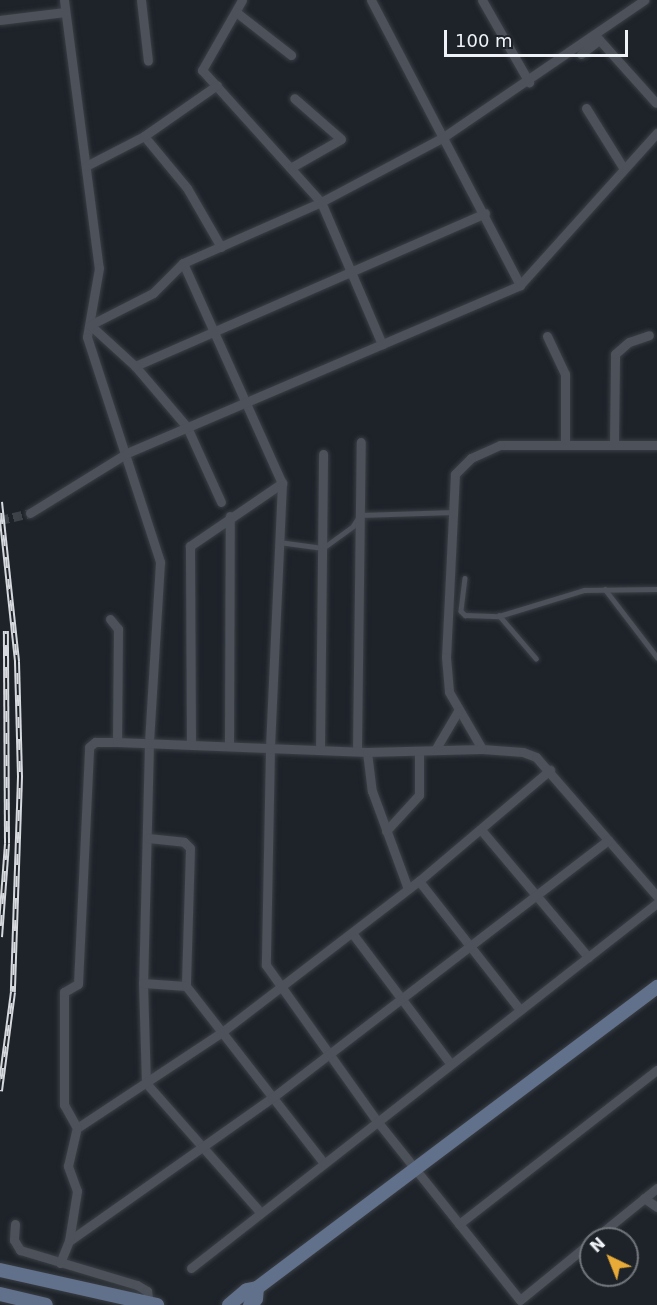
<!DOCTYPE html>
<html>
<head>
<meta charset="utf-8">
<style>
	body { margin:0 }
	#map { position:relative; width:657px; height:1305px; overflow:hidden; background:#1e232a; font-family:"DejaVu Sans",sans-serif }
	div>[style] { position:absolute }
	.street-tunnel>* { height:9px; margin-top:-4.5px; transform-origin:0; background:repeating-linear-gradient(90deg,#3d4249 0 9px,transparent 0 13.5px) }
	.roads { filter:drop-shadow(0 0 2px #3b3f45) drop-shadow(0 0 2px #3b3f45) }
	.lane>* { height:4.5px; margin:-2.25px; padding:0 2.25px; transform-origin:2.25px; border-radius:2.25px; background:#4c515a }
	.street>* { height:9px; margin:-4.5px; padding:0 4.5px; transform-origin:4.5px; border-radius:4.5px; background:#4c515a }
	.secondary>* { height:14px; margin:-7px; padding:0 7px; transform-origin:7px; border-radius:7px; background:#62718b }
	.rail>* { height:6px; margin-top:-3px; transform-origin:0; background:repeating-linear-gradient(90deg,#1e232a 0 11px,#d6d9de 0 22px); box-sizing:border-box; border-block:2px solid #d6d9de }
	span { translate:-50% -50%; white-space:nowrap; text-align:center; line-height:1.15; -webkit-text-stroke:6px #1e232a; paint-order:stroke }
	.north { position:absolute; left:579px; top:1227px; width:60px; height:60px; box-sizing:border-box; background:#1e232a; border:2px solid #72767c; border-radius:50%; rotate:317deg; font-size:16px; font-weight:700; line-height:24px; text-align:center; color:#eff2f7 }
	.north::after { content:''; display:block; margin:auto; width:21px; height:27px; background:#e8ab37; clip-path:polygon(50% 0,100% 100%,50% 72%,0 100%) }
	.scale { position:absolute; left:444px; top:30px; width:184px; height:27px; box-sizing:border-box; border:3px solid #eff2f7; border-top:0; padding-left:8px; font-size:18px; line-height:21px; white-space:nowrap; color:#eff2f7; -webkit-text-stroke:4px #1e232a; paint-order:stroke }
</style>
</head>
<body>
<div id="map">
	<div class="street-tunnel">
		<i style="left:0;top:520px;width:31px;rotate:-13deg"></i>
	</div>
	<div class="roads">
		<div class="lane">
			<i style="left:279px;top:542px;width:44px;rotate:7.8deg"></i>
			<i style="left:323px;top:548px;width:37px;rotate:-36deg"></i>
			<i style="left:353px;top:526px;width:13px;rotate:-58deg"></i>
			<i style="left:360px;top:515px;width:94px;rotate:-1.8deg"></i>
			<i style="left:465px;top:578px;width:33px;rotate:97deg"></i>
			<i style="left:461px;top:611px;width:6px;rotate:45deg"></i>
			<i style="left:465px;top:615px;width:34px;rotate:2deg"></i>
			<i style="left:605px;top:589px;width:86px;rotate:52.6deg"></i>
			<i style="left:536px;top:659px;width:57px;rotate:-130.7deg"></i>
			<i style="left:499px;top:616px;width:89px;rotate:-17deg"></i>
			<i style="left:584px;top:590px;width:73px;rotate:-0.8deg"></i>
		</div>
		<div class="street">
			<i style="left:64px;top:0;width:270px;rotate:82.6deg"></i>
			<i style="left:99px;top:268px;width:70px;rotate:99.9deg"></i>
			<i style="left:87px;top:337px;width:237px;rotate:72deg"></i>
			<i style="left:160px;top:562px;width:181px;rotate:93.5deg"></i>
			<i style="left:149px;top:743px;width:240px;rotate:91.4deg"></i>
			<i style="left:143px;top:983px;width:100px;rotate:88.3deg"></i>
			<i style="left:146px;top:1083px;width:172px;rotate:48.5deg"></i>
			<i style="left:141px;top:0;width:61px;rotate:83.5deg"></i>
			<i style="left:242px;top:0;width:81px;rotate:119.7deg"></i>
			<i style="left:202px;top:70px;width:178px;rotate:48deg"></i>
			<i style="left:321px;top:202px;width:155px;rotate:66.8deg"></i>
			<i style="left:371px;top:0;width:322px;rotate:62.4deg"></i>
			<i style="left:482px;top:0;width:95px;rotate:60.2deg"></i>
			<i style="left:236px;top:12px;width:70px;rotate:38deg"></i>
			<i style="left:0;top:20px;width:65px;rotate:-7deg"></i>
			<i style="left:595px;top:35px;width:91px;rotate:48.1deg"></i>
			<i style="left:581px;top:54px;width:23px;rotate:-38deg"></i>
			<i style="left:586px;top:108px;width:72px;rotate:58.1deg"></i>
			<i style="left:144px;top:136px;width:67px;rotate:50.4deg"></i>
			<i style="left:187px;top:188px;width:68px;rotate:60deg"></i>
			<i style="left:86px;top:166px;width:65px;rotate:-27.3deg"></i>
			<i style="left:144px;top:136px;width:89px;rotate:-34.9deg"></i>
			<i style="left:292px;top:167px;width:56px;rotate:-29.7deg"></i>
			<i style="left:341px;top:139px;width:62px;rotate:-138.9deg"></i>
			<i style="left:183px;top:263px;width:241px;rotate:65.8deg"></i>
			<i style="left:282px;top:483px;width:265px;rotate:92.6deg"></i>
			<i style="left:270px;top:748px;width:217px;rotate:91.1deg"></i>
			<i style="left:266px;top:965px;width:191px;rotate:54.6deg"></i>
			<i style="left:377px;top:1121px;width:229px;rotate:51.4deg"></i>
			<i style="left:520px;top:1300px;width:92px;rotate:-39.2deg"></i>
			<i style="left:547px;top:336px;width:42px;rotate:64.7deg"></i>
			<i style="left:565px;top:374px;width:69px;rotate:90deg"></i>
			<i style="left:135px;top:366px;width:382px;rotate:-23.6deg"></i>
			<i style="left:614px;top:442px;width:88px;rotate:-89.3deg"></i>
			<i style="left:615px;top:354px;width:18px;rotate:-41deg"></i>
			<i style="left:629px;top:342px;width:21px;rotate:-19deg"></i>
			<i style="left:657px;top:445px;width:157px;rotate:180deg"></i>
			<i style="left:500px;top:445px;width:32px;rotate:156deg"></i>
			<i style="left:471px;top:458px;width:23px;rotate:135deg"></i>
			<i style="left:455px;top:474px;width:183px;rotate:92.8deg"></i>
			<i style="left:446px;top:657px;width:35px;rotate:85deg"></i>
			<i style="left:449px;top:692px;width:66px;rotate:59.9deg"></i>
			<i style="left:482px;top:749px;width:41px;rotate:4.2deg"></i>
			<i style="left:523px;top:752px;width:14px;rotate:21deg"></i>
			<i style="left:536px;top:757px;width:184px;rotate:49deg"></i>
			<i style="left:221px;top:502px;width:82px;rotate:-114.4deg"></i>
			<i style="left:187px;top:427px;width:80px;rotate:-130.4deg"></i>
			<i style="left:135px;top:366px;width:61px;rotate:-137.7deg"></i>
			<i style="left:90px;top:325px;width:71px;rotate:-26.9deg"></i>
			<i style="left:153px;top:293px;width:42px;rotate:-45deg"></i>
			<i style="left:183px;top:263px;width:151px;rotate:-23.8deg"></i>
			<i style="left:321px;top:202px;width:137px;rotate:-27.9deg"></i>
			<i style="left:442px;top:138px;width:245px;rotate:-34.3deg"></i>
			<i style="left:30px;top:513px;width:114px;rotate:-31.7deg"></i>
			<i style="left:127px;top:453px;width:427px;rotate:-23.1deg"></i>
			<i style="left:520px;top:285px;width:205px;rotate:-48deg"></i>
			<i style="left:110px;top:619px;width:13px;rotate:51deg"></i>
			<i style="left:118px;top:629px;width:113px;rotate:90.5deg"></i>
			<i style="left:191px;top:744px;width:198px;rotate:-90.3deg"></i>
			<i style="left:190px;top:546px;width:112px;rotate:-34.4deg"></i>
			<i style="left:229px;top:746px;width:230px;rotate:-89.8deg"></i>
			<i style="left:320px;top:748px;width:294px;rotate:-89.4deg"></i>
			<i style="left:357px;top:749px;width:307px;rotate:-89.3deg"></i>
			<i style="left:435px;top:750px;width:45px;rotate:-59.5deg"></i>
			<i style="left:367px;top:752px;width:39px;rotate:83deg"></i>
			<i style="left:372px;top:791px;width:104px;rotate:69.8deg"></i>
			<i style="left:386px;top:831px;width:49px;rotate:-47.5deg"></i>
			<i style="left:419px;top:795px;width:44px;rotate:-90deg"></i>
			<i style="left:482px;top:831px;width:165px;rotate:49.9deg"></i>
			<i style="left:148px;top:838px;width:36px;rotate:6deg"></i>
			<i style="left:184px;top:842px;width:8px;rotate:45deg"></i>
			<i style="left:190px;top:848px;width:138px;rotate:91.7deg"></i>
			<i style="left:419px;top:881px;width:164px;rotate:51.9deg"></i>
			<i style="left:352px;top:933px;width:163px;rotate:53deg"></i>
			<i style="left:143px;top:983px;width:43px;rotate:4deg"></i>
			<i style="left:186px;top:986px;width:224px;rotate:52.1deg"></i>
			<i style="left:77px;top:1128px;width:174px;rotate:-33.5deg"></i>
			<i style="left:222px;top:1032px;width:248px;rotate:-37.5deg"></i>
			<i style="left:419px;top:881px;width:172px;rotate:-40.3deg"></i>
			<i style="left:644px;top:1198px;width:16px;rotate:35deg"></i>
			<i style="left:15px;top:1224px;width:16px;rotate:94deg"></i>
			<i style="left:14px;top:1240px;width:12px;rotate:59deg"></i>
			<i style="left:20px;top:1250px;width:122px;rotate:16.7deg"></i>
			<i style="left:137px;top:1285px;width:12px;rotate:31deg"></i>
			<i style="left:147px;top:1291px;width:12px;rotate:81deg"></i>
			<i style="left:459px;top:1224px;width:251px;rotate:-37.9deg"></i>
			<i style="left:594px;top:1239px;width:81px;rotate:-39deg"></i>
			<i style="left:69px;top:1241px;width:248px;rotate:-35.2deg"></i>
			<i style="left:272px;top:1098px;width:424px;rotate:-37.5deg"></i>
			<i style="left:60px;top:1263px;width:24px;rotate:-68deg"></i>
			<i style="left:69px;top:1241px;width:51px;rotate:-80.9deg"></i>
			<i style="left:77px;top:1191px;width:27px;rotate:-110deg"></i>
			<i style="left:68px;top:1166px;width:39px;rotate:-77deg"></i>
			<i style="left:77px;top:1128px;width:26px;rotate:-119deg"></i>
			<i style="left:64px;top:1105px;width:113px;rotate:-90deg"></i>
			<i style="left:64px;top:992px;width:16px;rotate:-30deg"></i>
			<i style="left:78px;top:984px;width:237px;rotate:-87.3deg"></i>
			<i style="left:89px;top:747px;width:8px;rotate:-40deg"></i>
			<i style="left:95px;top:742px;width:22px"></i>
			<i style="left:117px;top:742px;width:250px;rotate:2.3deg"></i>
			<i style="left:367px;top:752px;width:115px;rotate:-1.5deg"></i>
			<i style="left:191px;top:1268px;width:592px;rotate:-38.07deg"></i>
		</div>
		<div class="secondary">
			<i style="left:0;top:1270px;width:161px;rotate:12.6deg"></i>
			<i style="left:0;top:1294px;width:47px;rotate:13.4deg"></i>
			<i style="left:229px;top:1305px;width:23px;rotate:-40deg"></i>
			<i style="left:247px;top:1290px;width:10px;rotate:-11deg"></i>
			<i style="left:257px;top:1288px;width:501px;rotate:-36.96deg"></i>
			<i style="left:250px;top:1305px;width:8px;rotate:-45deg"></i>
			<i style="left:256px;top:1299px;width:11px;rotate:-85deg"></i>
		</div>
	</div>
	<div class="rail">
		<i style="left:0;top:502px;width:161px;rotate:83.9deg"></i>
		<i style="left:17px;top:662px;width:115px;rotate:88.5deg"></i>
		<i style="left:20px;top:777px;width:215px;rotate:91.9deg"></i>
		<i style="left:13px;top:992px;width:100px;rotate:97.5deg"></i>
		<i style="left:0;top:937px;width:94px;rotate:-85.7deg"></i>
		<i style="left:7px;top:843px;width:212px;rotate:-90.3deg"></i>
	</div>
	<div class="north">N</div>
	<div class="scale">100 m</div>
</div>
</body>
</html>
